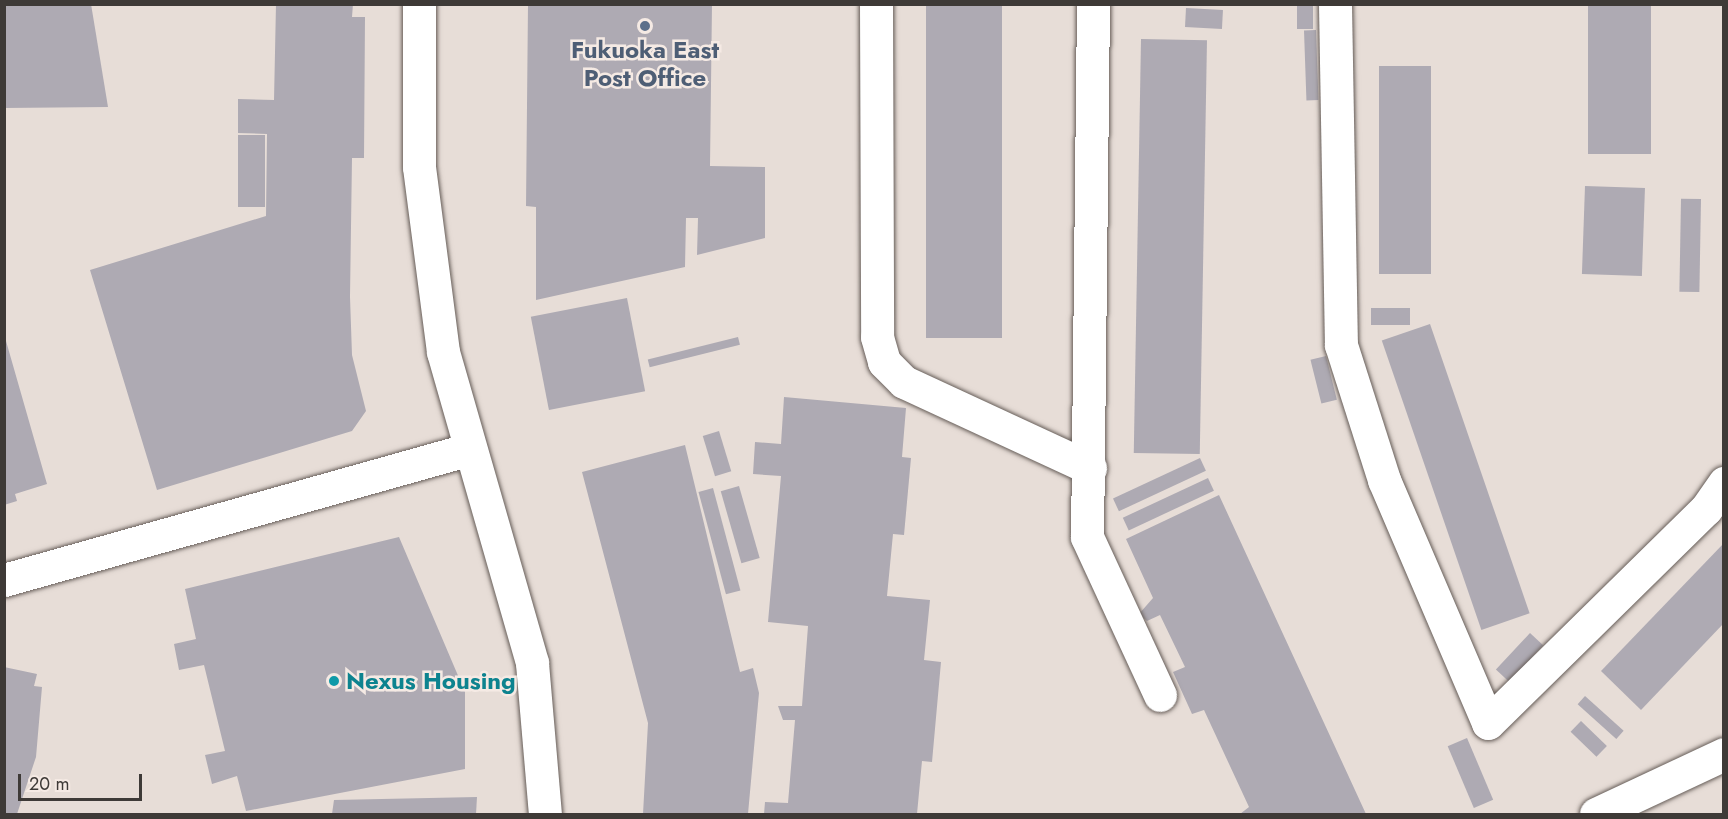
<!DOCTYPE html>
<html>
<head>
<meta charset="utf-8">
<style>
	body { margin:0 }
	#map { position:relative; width:1728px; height:819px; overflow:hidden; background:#e7ddd7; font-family:Jost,sans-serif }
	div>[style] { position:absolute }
	.building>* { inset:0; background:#aeaab3; transform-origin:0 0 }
	.roads { filter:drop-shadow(0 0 2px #665d58) drop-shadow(0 0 2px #665d58) }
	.minor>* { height:33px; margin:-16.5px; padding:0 16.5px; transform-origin:16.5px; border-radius:16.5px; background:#fff }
	.dots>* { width:16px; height:16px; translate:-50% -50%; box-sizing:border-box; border:3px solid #f5eae4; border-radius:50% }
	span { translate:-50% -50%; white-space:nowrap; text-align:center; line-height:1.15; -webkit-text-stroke:5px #f5eae4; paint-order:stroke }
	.service-label { font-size:24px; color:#4e5e75; font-weight:700 }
	.culture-label { font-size:24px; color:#0d838f; font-weight:700 }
	.left { translate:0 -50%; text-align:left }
	.frame { position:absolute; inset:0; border:6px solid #3e3a37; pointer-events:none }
	.scale { position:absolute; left:18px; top:774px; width:124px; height:27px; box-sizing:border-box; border:3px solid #3e3a37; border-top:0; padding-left:8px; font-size:18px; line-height:21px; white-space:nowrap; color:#3e3a37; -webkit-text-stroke:4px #f5eae4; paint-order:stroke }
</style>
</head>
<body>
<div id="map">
	<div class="building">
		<i style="clip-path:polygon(4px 4px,91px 4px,108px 107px,4px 108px)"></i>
		<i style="clip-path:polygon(276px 4px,353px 4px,352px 17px,365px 17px,364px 158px,352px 158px,350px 297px,352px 355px,366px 411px,352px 431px,157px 490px,90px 270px,266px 216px,267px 134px,238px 133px,238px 99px,274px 100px)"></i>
		<i style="clip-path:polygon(528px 4px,712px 4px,710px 166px,765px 167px,765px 238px,697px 255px,698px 218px,686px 218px,685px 267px,536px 300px,536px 207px,526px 206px)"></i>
		<i style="left:926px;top:4px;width:76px;height:334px"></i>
		<i style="left:1297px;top:4px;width:16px;height:25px"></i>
		<i style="left:1588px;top:4px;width:63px;height:150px"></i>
		<i style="left:1186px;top:8px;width:37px;height:19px;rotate:3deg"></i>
		<i style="left:1316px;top:30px;width:70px;height:12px;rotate:88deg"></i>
		<i style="left:1141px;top:39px;width:66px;height:414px;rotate:1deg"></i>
		<i style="left:1379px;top:66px;width:52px;height:208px"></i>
		<i style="left:238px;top:135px;width:27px;height:72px"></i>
		<i style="left:1585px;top:186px;width:60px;height:88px;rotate:2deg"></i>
		<i style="left:1701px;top:199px;width:93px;height:20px;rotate:91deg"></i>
		<i style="left:627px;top:298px;width:95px;height:98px;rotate:79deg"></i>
		<i style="left:1410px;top:308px;width:17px;height:39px;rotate:90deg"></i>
		<i style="left:1430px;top:324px;width:306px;height:51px;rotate:71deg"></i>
		<i style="clip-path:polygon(4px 334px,47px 484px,15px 494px,17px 501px,4px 505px)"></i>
		<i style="left:738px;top:337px;width:8px;height:93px;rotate:76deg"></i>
		<i style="left:1326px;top:356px;width:45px;height:16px;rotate:76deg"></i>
		<i style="clip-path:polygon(784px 397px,906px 408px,902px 457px,911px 458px,904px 535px,893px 534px,887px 596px,930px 600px,924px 660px,941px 662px,932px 762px,922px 761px,917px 814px,764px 814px,765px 802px,788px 803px,795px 720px,783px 720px,778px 706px,802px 706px,808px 626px,768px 622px,781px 476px,753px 474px,755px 442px,781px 444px)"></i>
		<i style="left:719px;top:431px;width:42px;height:17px;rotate:73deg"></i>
		<i style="clip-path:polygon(685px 445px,740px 672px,753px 668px,759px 693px,748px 814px,643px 814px,648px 723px,582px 472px)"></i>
		<i style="left:1200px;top:458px;width:14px;height:96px;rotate:65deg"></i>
		<i style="left:1208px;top:478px;width:14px;height:94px;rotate:65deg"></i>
		<i style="left:739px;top:486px;width:75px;height:19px;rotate:74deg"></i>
		<i style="left:713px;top:488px;width:106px;height:15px;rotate:75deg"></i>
		<i style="clip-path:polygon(1219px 495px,1366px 814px,1240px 814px,1249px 807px,1204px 710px,1192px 714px,1173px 672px,1185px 667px,1160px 615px,1147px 621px,1139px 614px,1153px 598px,1126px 539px)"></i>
		<i style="clip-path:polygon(399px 537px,465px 692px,465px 769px,246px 811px,237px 776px,212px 784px,205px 755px,225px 751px,204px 665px,179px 670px,174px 644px,196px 639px,185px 589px)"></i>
		<i style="clip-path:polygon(1724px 543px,1724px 623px,1641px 710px,1601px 671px)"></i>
		<i style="left:1530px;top:633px;width:18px;height:50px;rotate:43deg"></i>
		<i style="clip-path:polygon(4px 667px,37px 674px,34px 686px,42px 687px,36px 757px,17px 814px,4px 814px)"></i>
		<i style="left:1585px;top:696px;width:52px;height:11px;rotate:42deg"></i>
		<i style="left:1581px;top:721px;width:36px;height:15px;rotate:44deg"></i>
		<i style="left:1467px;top:738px;width:67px;height:21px;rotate:67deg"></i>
		<i style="clip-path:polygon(477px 797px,476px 814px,332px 814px,334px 800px)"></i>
	</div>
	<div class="roads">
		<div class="minor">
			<i style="left:419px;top:4px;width:163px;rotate:90deg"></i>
			<i style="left:419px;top:167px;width:187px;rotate:82.6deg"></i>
			<i style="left:443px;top:352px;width:323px;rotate:74deg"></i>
			<i style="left:532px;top:663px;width:152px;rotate:85.1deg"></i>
			<i style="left:876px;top:4px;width:333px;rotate:89.8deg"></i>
			<i style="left:877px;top:337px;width:26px;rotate:74deg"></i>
			<i style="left:884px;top:362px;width:28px;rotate:45deg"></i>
			<i style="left:904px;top:382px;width:205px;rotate:24.8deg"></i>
			<i style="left:1093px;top:4px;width:533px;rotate:90.64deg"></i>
			<i style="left:1087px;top:537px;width:174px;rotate:65.2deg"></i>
			<i style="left:1335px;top:4px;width:341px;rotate:89deg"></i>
			<i style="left:1341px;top:345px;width:142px;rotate:72.3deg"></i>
			<i style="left:1384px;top:480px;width:264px;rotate:66.8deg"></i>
			<i style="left:1488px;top:723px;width:305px;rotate:-44.5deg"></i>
			<i style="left:1706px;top:509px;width:32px;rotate:-55deg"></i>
			<i style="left:4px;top:580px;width:483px;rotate:-15.7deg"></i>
			<i style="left:1596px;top:814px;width:141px;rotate:-25.1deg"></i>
		</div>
	</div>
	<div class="dots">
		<i style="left:645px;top:26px;background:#5c6f8a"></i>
		<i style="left:334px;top:681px;background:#0f9aa8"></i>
	</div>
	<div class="service-label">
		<span style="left:645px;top:64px">Fukuoka East<br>Post Office</span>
	</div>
	<div class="culture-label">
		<span class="left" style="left:346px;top:681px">Nexus Housing</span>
	</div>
	<div class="frame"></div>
	<div class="scale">20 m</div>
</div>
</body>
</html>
